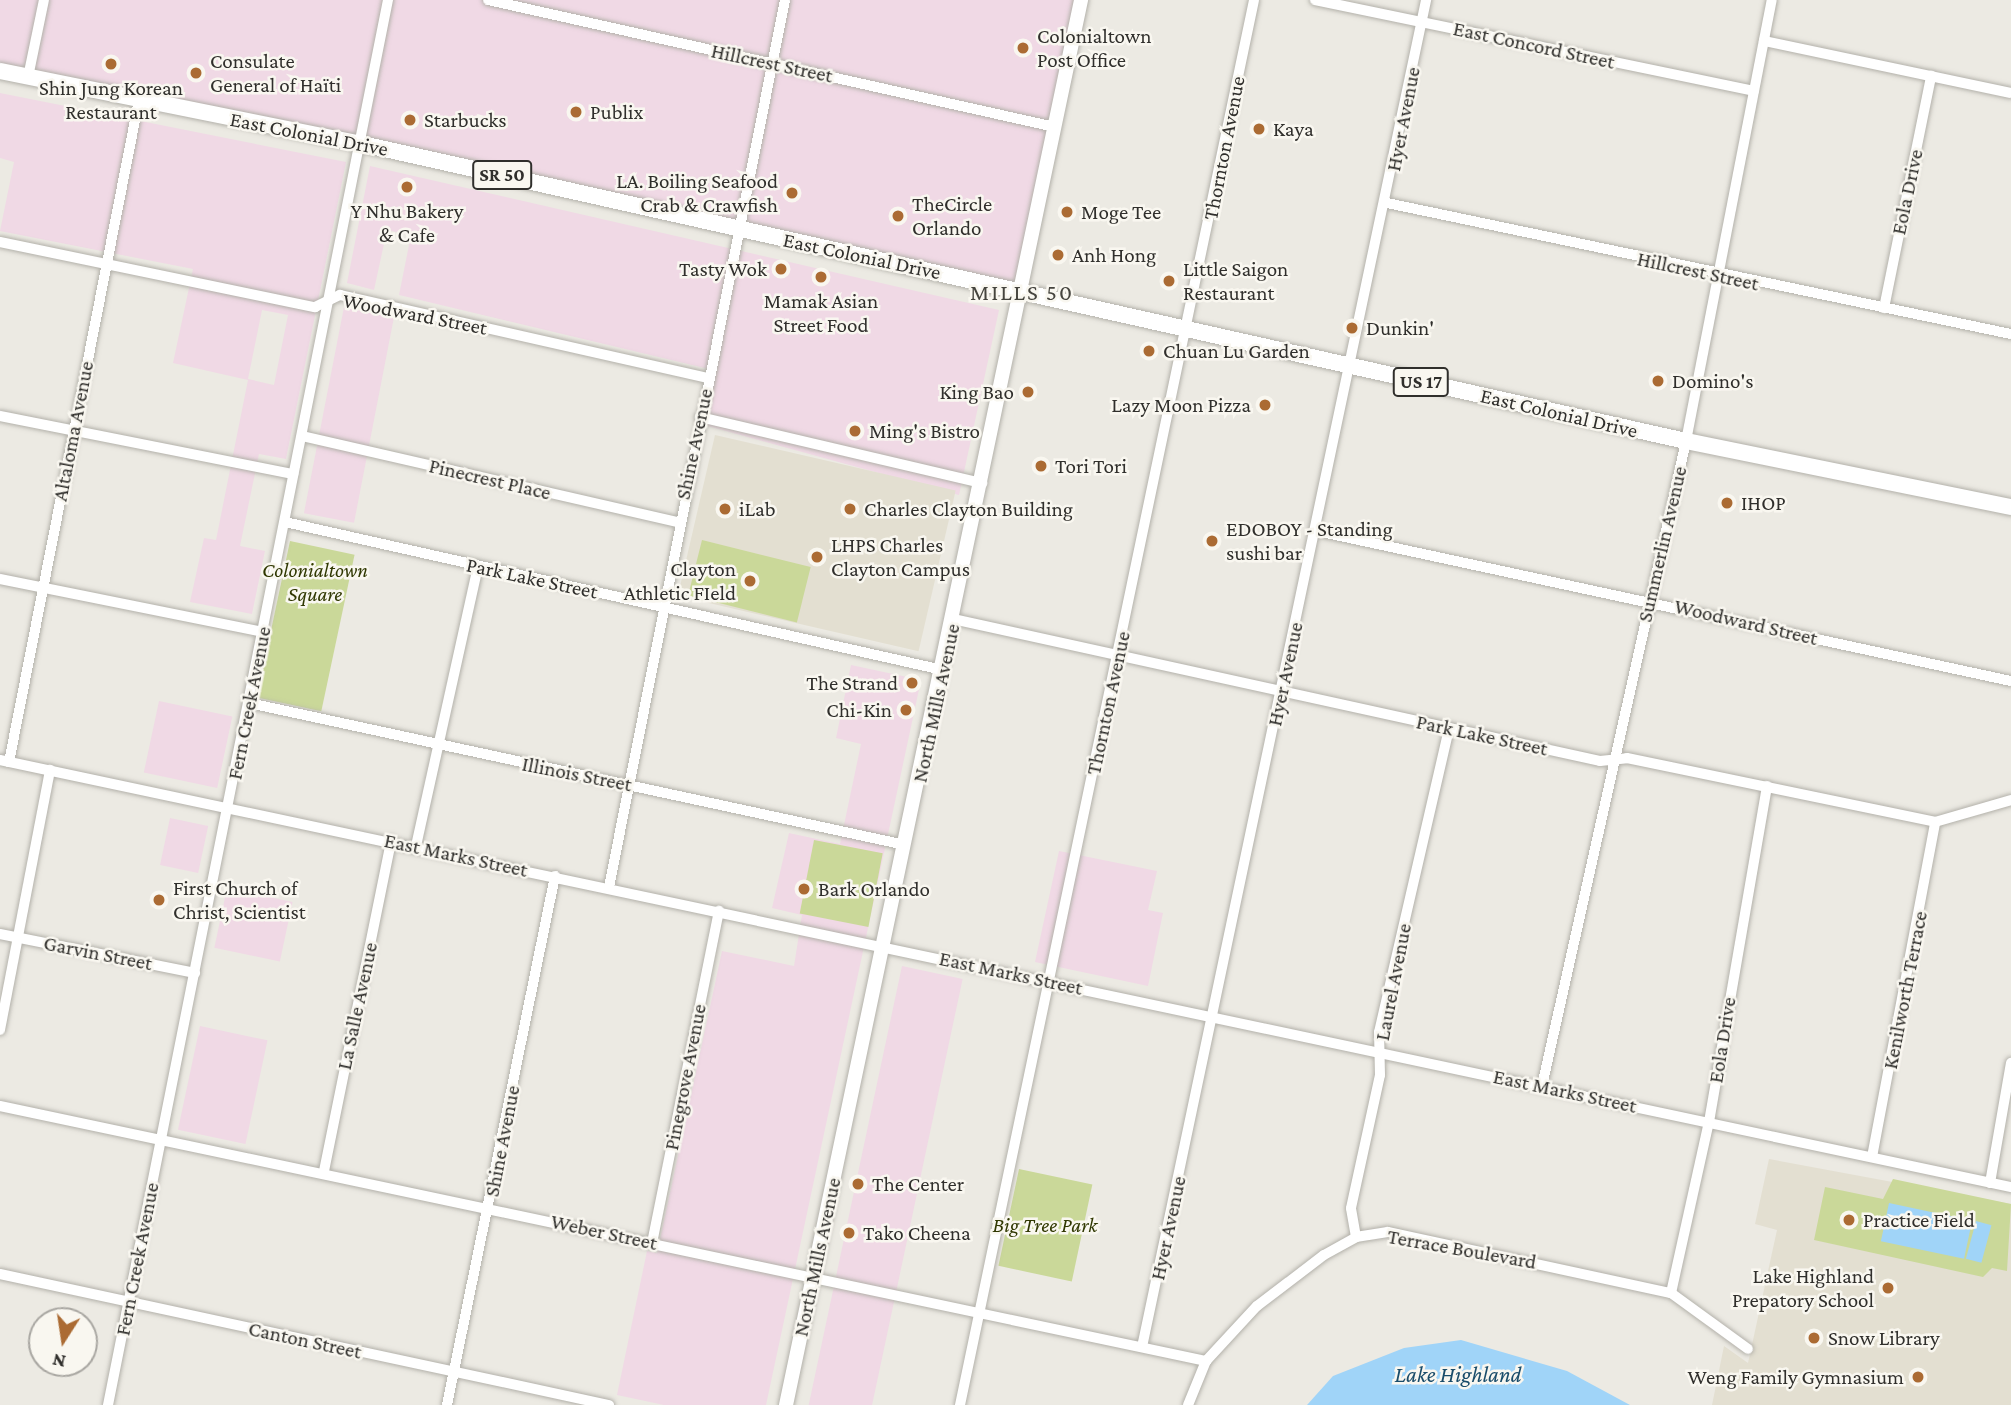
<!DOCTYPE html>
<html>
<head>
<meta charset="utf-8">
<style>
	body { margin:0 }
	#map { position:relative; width:2011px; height:1405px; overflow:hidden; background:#eceae3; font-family:"Crimson Pro",serif }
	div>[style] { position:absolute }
	.commercial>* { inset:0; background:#f0d9e5; transform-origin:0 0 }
	.built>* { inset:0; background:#e3dfd1; transform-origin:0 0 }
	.green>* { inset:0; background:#cad899; transform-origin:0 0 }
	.water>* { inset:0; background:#a0d4f8; transform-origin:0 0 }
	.roads { filter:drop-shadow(0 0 2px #b3b1aa) drop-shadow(0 0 2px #b3b1aa) }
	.minor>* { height:10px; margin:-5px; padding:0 5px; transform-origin:5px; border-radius:5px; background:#fff }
	.major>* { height:14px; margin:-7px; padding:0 7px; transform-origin:7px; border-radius:7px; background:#fff }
	.highway>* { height:16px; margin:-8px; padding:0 8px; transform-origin:8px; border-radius:8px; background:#fff }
	.dots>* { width:19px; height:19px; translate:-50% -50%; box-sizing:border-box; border:4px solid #f9f7f0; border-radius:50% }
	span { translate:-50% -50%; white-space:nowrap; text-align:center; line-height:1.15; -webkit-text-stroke:5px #f9f7f0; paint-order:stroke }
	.shield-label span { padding:2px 5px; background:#f9f7f0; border:2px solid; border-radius:5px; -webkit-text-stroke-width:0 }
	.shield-label { font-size:19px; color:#302f2c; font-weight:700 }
	.poi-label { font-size:21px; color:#302f2c }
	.left { translate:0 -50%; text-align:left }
	.right { translate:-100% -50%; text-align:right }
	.street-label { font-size:21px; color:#302f2c }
	.park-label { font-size:21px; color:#303802; font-style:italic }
	.neighbourhood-label { font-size:23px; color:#45443e; letter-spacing:2px }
	.water-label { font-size:23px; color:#194c6a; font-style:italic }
	.north { position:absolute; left:28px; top:1307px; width:70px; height:70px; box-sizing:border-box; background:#f9f7f0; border:2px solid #a9a7a2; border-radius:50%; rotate:192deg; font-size:19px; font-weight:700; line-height:28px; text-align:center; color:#302f2c }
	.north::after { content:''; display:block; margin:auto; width:24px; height:32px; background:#ab6b33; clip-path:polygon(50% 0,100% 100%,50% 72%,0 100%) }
</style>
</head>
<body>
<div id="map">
	<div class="commercial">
		<i style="clip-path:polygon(0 0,1080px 0,1022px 292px,0 71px)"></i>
		<i style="clip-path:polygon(evenodd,0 93px,346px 162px,286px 459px,259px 454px,240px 546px,265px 551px,252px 614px,190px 602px,204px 538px,216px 540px,248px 380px,173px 363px,193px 269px,0 231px,14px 162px,0 158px,0 93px,262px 310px,288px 315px,274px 385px,248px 379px,262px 310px)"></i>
		<i style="clip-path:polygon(370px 166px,999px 310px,959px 495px,704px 425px,713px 370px,399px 295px,411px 235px,387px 230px,374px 290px,347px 283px)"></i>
		<i style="left:344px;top:307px;width:51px;height:210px;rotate:11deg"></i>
		<i style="clip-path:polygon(851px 665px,921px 680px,766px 1405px,664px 1405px,617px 1395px,647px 1251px,657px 1253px,722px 951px,794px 966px,802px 915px,772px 908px,789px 833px,840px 844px,861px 744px,836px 738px)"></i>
		<i style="left:159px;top:701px;width:75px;height:73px;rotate:12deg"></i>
		<i style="left:170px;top:818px;width:39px;height:48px;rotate:12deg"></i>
		<i style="clip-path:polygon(1059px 851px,1157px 871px,1148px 910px,1163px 913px,1148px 986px,1035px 962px)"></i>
		<i style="left:227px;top:888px;width:67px;height:61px;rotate:12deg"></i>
		<i style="left:902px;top:966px;width:62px;height:449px;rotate:12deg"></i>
		<i style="left:200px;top:1026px;width:69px;height:106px;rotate:12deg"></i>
	</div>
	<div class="built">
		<i style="left:715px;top:435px;width:247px;height:165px;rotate:13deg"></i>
		<i style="clip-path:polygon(1769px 1159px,2011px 1204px,2011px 1405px,1712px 1405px,1724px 1346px,1748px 1363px,1777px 1230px,1755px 1224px)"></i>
	</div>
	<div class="green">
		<i style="left:702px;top:540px;width:112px;height:57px;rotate:14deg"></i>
		<i style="left:290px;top:541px;width:66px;height:160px;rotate:12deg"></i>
		<i style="left:814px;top:840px;width:70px;height:75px;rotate:11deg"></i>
		<i style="left:1019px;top:1169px;width:75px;height:99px;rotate:12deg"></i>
		<i style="clip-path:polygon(1893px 1179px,2011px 1204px,2007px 1271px,1992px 1268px,1983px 1277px,1814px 1240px,1825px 1187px,1883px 1199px)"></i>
	</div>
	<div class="water">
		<i style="left:1889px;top:1203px;width:85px;height:39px;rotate:12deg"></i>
		<i style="left:1976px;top:1221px;width:16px;height:39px;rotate:15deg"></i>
		<i style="clip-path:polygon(1461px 1340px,1567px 1371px,1630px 1405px,1307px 1405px,1333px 1376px,1404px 1348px)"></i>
	</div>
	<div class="roads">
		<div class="minor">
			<i style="left:488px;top:0;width:581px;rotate:12.63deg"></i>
			<i style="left:1315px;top:0;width:448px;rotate:11.7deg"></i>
			<i style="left:1764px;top:41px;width:252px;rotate:11.9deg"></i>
			<i style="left:28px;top:77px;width:79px;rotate:-78.3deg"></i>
			<i style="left:1387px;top:203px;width:638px;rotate:11.86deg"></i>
			<i style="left:0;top:242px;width:322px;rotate:11.7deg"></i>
			<i style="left:315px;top:307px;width:28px;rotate:-26deg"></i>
			<i style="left:340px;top:295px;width:376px;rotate:12.7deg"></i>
			<i style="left:1884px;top:308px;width:237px;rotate:-78.5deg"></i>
			<i style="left:0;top:416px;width:299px;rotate:11.2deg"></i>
			<i style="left:700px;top:417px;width:290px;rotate:13.2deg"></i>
			<i style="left:302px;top:436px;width:386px;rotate:12.9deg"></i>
			<i style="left:285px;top:522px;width:674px;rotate:12.68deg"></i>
			<i style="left:1317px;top:531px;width:710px;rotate:12.2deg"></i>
			<i style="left:0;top:579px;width:268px;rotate:11.4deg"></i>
			<i style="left:953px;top:619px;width:662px;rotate:12.38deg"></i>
			<i style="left:1600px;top:761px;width:27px;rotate:-6deg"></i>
			<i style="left:1627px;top:758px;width:315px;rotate:11.7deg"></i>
			<i style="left:1935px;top:822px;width:79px;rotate:-16.1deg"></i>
			<i style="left:249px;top:703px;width:671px;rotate:12.21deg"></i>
			<i style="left:0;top:760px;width:2056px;rotate:11.99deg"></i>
			<i style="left:9px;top:762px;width:675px;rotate:-78.89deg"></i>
			<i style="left:416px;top:846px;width:286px;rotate:-77.5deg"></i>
			<i style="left:609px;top:887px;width:904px;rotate:-78.78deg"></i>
			<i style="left:0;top:934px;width:199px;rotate:11.3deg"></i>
			<i style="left:0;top:1030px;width:265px;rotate:-79.1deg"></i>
			<i style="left:1542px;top:1086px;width:661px;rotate:-77.41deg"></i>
			<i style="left:1686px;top:441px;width:449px;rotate:-79deg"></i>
			<i style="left:0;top:1106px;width:1233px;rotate:11.94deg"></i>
			<i style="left:1872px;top:1157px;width:341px;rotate:-79.3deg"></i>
			<i style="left:324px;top:1171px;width:337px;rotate:-78.5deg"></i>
			<i style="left:1990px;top:1183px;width:122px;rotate:-80.1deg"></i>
			<i style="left:1356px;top:1237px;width:29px;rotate:-100deg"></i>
			<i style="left:1351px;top:1208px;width:136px;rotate:-77.7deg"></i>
			<i style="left:1380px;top:1075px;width:43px;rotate:-91.3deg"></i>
			<i style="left:1379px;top:1032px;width:312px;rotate:-77deg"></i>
			<i style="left:652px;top:1243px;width:339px;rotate:-78.6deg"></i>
			<i style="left:0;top:1274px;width:623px;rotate:12.14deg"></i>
			<i style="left:1671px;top:1293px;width:175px;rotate:-77.5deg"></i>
			<i style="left:1709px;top:1122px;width:341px;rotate:-80.2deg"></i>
			<i style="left:1142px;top:1347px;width:1377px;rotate:-78.09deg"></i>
			<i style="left:108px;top:1405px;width:1433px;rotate:-78.73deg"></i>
			<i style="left:447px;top:1405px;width:540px;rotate:-78.46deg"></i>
			<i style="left:960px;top:1405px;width:1435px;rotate:-78.18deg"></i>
			<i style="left:1188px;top:1405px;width:48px;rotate:-67.8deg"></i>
			<i style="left:1206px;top:1361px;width:75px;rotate:-47.2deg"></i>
			<i style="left:1257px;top:1306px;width:84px;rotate:-37.3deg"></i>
			<i style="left:1324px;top:1255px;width:37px;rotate:-29deg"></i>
			<i style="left:1356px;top:1237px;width:32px;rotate:-9deg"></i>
			<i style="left:1388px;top:1232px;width:289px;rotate:12.2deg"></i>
			<i style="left:1671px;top:1293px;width:95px;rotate:36deg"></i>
		</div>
		<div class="major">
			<i style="left:786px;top:1405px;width:1436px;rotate:-78.14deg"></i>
		</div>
		<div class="highway">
			<i style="left:0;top:71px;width:365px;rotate:11.4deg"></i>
			<i style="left:358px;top:143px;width:1361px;rotate:12.65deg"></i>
			<i style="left:1686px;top:441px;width:332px;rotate:11.5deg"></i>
		</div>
	</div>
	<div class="dots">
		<i style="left:1023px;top:48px;background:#ab6b33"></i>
		<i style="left:111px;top:64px;background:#ab6b33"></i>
		<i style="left:196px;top:73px;background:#ab6b33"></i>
		<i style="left:576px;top:112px;background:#ab6b33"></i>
		<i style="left:410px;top:120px;background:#ab6b33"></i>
		<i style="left:1259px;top:129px;background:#ab6b33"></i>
		<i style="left:407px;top:187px;background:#ab6b33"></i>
		<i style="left:792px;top:193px;background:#ab6b33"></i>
		<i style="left:1067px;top:212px;background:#ab6b33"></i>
		<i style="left:898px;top:216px;background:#ab6b33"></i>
		<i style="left:1058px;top:255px;background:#ab6b33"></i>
		<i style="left:781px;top:269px;background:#ab6b33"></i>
		<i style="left:821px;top:277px;background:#ab6b33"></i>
		<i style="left:1169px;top:281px;background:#ab6b33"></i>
		<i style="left:1352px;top:328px;background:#ab6b33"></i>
		<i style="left:1149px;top:351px;background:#ab6b33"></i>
		<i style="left:1658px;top:381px;background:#ab6b33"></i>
		<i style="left:1028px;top:392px;background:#ab6b33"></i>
		<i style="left:1265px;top:405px;background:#ab6b33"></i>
		<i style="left:855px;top:431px;background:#ab6b33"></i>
		<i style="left:1041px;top:466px;background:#ab6b33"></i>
		<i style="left:1727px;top:503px;background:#ab6b33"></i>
		<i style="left:725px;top:509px;background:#ab6b33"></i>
		<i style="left:850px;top:509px;background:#ab6b33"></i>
		<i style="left:1212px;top:541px;background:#ab6b33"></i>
		<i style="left:817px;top:557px;background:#ab6b33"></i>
		<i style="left:750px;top:581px;background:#ab6b33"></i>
		<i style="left:912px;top:683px;background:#ab6b33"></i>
		<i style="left:906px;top:710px;background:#ab6b33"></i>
		<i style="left:804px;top:889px;background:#ab6b33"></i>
		<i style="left:159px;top:900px;background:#ab6b33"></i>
		<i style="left:858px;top:1184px;background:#ab6b33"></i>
		<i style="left:1849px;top:1220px;background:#ab6b33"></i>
		<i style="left:849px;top:1233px;background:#ab6b33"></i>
		<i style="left:1888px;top:1288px;background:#ab6b33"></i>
		<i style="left:1814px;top:1338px;background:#ab6b33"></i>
		<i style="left:1918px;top:1377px;background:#ab6b33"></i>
	</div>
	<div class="shield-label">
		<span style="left:502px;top:175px">SR 50</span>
		<span style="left:1421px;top:382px">US 17</span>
	</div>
	<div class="poi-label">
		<span class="left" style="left:1037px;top:48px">Colonialtown<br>Post Office</span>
		<span class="left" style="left:210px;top:73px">Consulate<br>General of Haïti</span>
		<span style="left:111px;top:100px">Shin Jung Korean<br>Restaurant</span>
		<span class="left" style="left:590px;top:112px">Publix</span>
		<span class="left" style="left:424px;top:120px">Starbucks</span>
		<span class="left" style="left:1273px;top:129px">Kaya</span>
		<span class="right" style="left:778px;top:193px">LA. Boiling Seafood<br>Crab &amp; Crawfish</span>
		<span class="left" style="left:912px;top:216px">TheCircle<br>Orlando</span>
		<span style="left:407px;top:223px">Y Nhu Bakery<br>&amp; Cafe</span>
		<span class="left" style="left:1081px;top:212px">Moge Tee</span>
		<span class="left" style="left:1072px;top:255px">Anh Hong</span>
		<span class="right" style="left:767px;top:269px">Tasty Wok</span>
		<span class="left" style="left:1183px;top:281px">Little Saigon<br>Restaurant</span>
		<span style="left:821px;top:313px">Mamak Asian<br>Street Food</span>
		<span class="left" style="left:1366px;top:328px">Dunkin'</span>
		<span class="left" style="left:1163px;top:351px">Chuan Lu Garden</span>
		<span class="left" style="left:1672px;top:381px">Domino's</span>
		<span class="right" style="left:1014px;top:392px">King Bao</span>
		<span class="right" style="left:1251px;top:405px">Lazy Moon Pizza</span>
		<span class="left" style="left:869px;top:431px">Ming's Bistro</span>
		<span class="left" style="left:1055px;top:466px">Tori Tori</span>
		<span class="left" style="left:1741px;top:503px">IHOP</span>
		<span class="left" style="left:739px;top:509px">iLab</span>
		<span class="left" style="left:864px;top:509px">Charles Clayton Building</span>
		<span class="left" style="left:1226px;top:541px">EDOBOY - Standing<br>sushi bar</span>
		<span class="left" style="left:831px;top:557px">LHPS Charles<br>Clayton Campus</span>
		<span class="right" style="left:736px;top:581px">Clayton<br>Athletic FIeld</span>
		<span class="right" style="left:898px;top:683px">The Strand</span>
		<span class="right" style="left:892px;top:710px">Chi-Kin</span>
		<span class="left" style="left:173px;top:900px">First Church of<br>Christ, Scientist</span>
		<span class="left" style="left:818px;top:889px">Bark Orlando</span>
		<span class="left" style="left:872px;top:1184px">The Center</span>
		<span class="left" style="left:1863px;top:1220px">Practice Field</span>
		<span class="left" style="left:863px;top:1233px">Tako Cheena</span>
		<span class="right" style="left:1874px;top:1288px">Lake Highland<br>Prepatory School</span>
		<span class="left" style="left:1828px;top:1338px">Snow Library</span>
		<span class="right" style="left:1904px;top:1377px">Weng Family Gymnasium</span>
	</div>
	<div class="street-label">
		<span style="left:1534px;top:45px;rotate:12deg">East Concord Street</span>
		<span style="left:772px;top:63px;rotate:12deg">Hillcrest Street</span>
		<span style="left:1403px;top:119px;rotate:-79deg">Hyer Avenue</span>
		<span style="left:309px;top:134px;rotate:11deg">East Colonial Drive</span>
		<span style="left:1224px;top:148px;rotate:-79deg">Thornton Avenue</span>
		<span style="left:1907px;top:192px;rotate:-78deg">Eola Drive</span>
		<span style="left:862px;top:256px;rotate:12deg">East Colonial Drive</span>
		<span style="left:1698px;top:271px;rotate:12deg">Hillcrest Street</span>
		<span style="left:415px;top:314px;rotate:11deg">Woodward Street</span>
		<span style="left:1559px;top:413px;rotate:13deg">East Colonial Drive</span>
		<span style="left:73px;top:431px;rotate:-79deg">Altaloma Avenue</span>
		<span style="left:694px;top:444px;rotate:-78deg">Shine Avenue</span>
		<span style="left:490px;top:479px;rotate:13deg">Pinecrest Place</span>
		<span style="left:1662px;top:544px;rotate:-77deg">Summerlin Avenue</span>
		<span style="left:532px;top:578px;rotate:12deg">Park Lake Street</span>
		<span style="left:1746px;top:622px;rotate:13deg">Woodward Street</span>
		<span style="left:1285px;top:674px;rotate:-78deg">Hyer Avenue</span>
		<span style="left:249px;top:703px;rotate:-79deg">Fern Creek Avenue</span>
		<span style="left:936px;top:703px;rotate:-78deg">North Mills Avenue</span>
		<span style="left:1108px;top:703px;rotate:-78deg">Thornton Avenue</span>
		<span style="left:1482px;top:735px;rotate:12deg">Park Lake Street</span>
		<span style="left:577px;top:774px;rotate:11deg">Illinois Street</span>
		<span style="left:456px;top:855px;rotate:12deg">East Marks Street</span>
		<span style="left:98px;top:953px;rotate:11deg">Garvin Street</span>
		<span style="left:1011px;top:973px;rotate:12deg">East Marks Street</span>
		<span style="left:1393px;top:982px;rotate:-79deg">Laurel Avenue</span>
		<span style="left:1905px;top:990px;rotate:-79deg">Kenilworth Terrace</span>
		<span style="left:357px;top:1006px;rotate:-78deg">La Salle Avenue</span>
		<span style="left:1722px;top:1040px;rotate:-81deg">Eola Drive</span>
		<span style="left:685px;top:1077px;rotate:-79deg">Pinegrove Avenue</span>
		<span style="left:1565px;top:1091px;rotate:12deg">East Marks Street</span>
		<span style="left:502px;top:1141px;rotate:-79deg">Shine Avenue</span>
		<span style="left:1168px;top:1228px;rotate:-78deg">Hyer Avenue</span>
		<span style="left:604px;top:1232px;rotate:12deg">Weber Street</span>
		<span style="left:1462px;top:1249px;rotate:10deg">Terrace Boulevard</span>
		<span style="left:817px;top:1257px;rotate:-78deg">North Mills Avenue</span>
		<span style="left:137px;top:1259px;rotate:-79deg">Fern Creek Avenue</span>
		<span style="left:305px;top:1340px;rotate:12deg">Canton Street</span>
	</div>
	<div class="park-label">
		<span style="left:315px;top:582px">Colonialtown<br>Square</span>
		<span style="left:1045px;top:1225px">Big Tree Park</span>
	</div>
	<div class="neighbourhood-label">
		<span style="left:1022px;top:292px">MILLS 50</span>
	</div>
	<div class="water-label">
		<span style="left:1458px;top:1374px">Lake Highland</span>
	</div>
	<div class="north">N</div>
</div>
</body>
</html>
